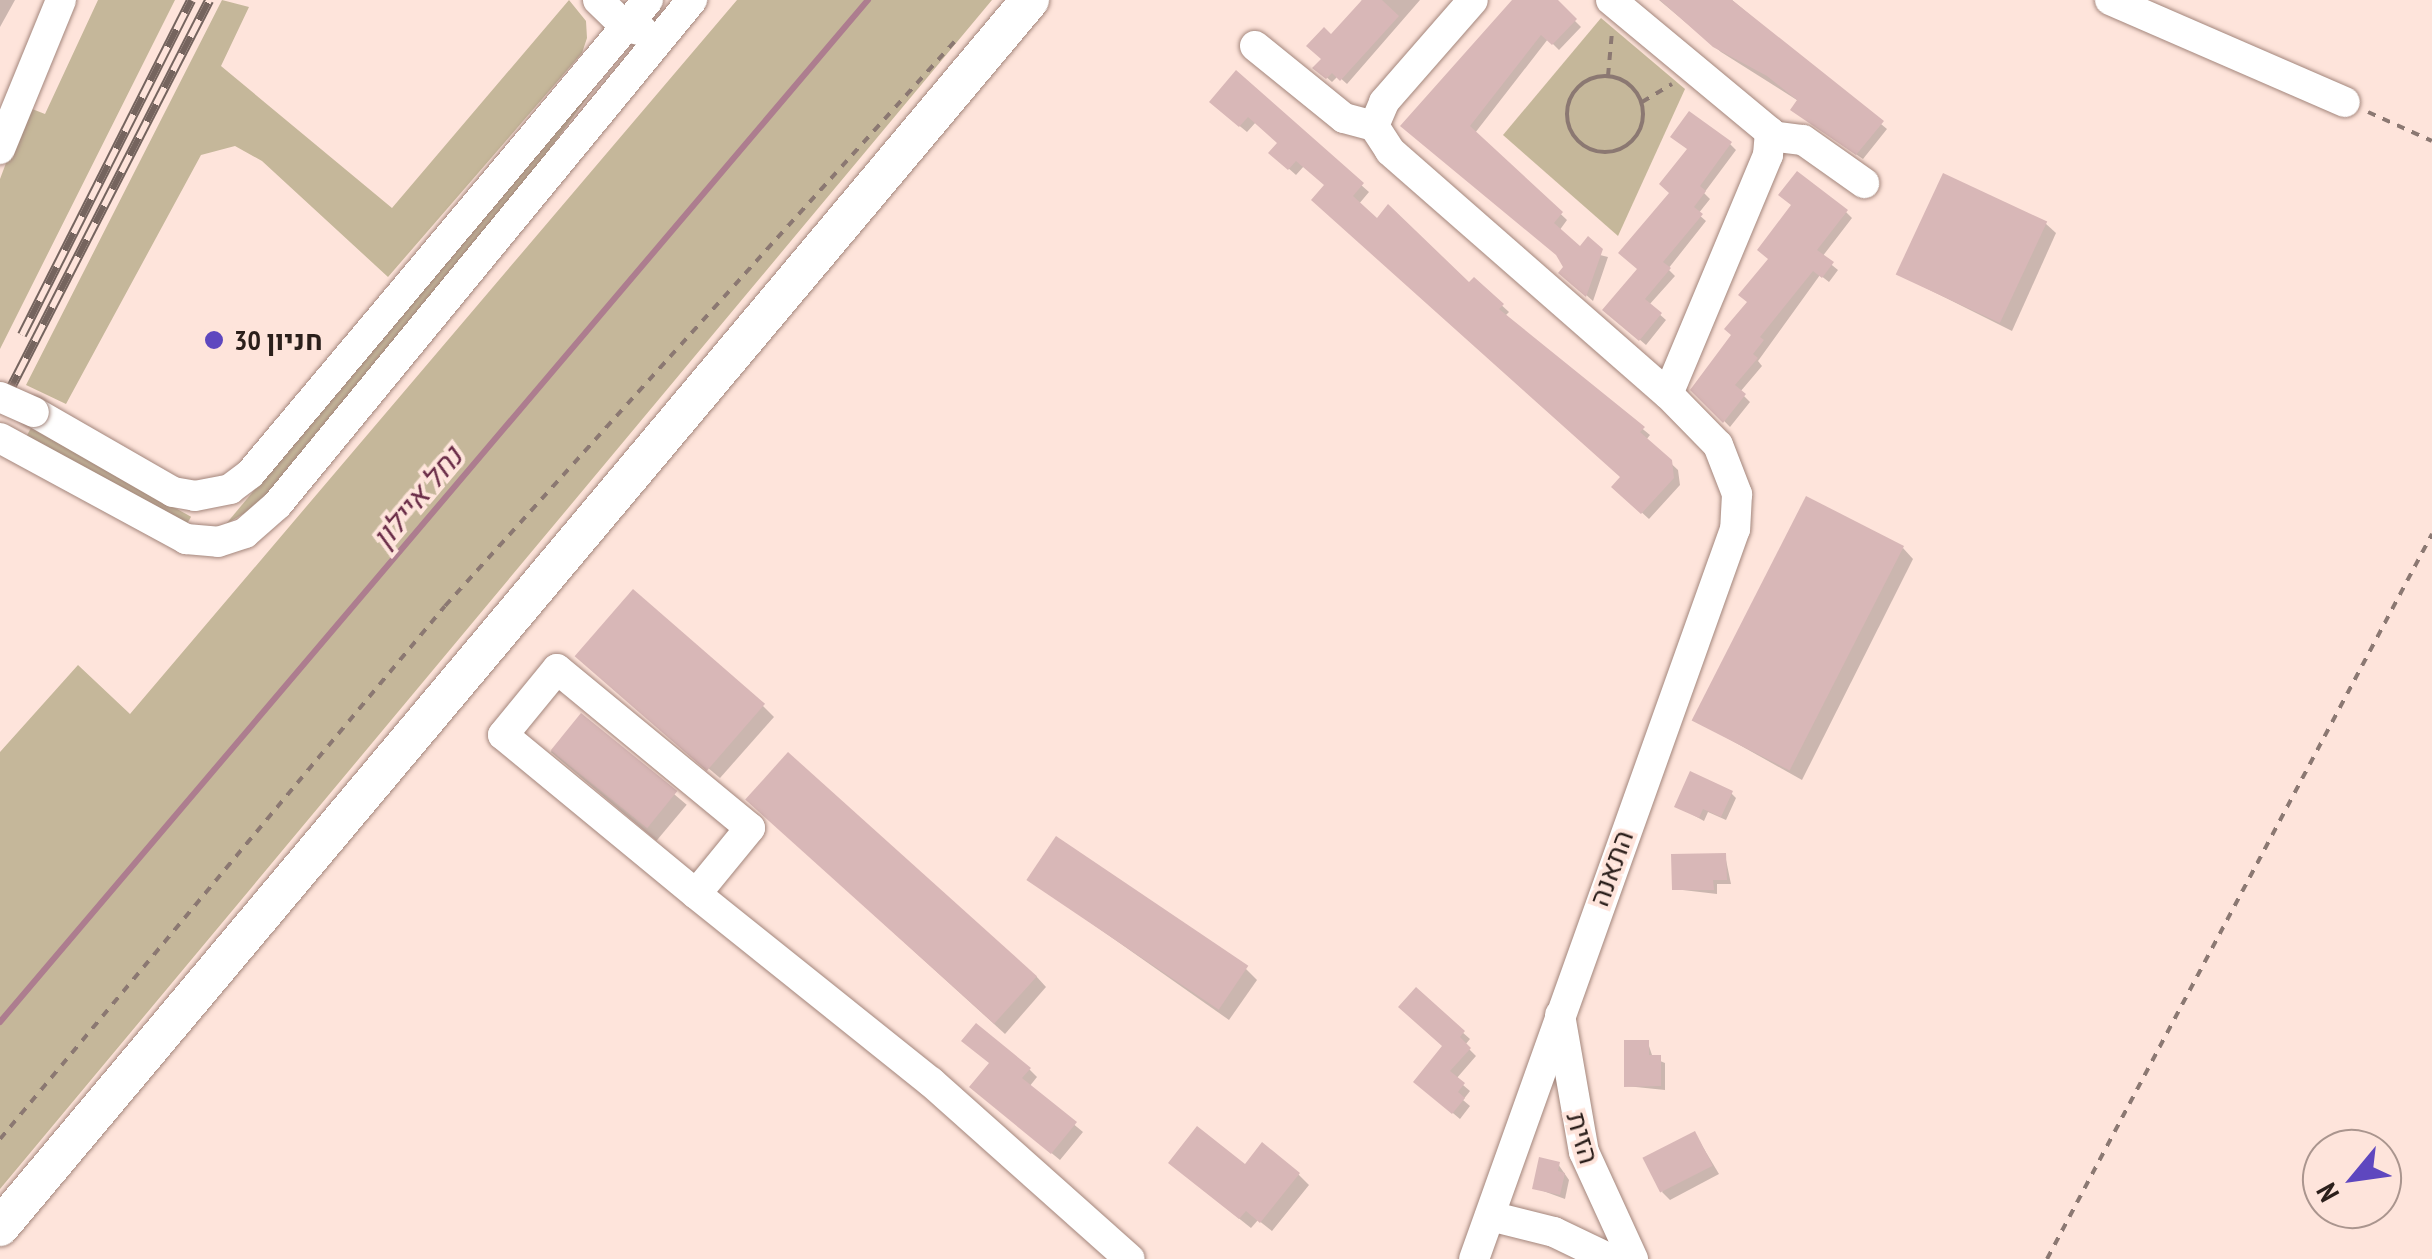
<!DOCTYPE html>
<html>
<head>
<meta charset="utf-8">
<style>
	body { margin:0 }
	#map { position:relative; width:2432px; height:1259px; overflow:hidden; background:#fee4db; font-family:"PT Sans Narrow",Heebo,sans-serif }
	div>[style] { position:absolute }
	.green>* { inset:0; background:#c5b79a; transform-origin:0 0 }
	.shadow>* { inset:0; background:#0003; transform-origin:0 0 }
	.stream>* { height:6px; margin:-3px; padding:0 3px; transform-origin:3px; border-radius:3px; background:#ad7d8f }
	.building>* { inset:0; background:#d8b7b7; transform-origin:0 0 }
	.path>* { height:4px; margin-top:-2px; transform-origin:0; background:repeating-linear-gradient(90deg,#8b7872 0 8px,transparent 0 16px) }
	.path>.ring { margin:-2px; padding:0; box-sizing:content-box; background:none; border:4px solid #8b7872; border-radius:50% }
	.roads { filter:drop-shadow(0 0 2px #a3867c) drop-shadow(0 0 2px #a3867c) }
	.minor>* { height:30px; margin:-15px; padding:0 15px; transform-origin:15px; border-radius:15px; background:#fff }
	.major>* { height:38px; margin:-19px; padding:0 19px; transform-origin:19px; border-radius:19px; background:#fff }
	.rail>* { height:10px; margin-top:-5px; transform-origin:0; background:repeating-linear-gradient(90deg,#fee4db 0 19px,#75645e 0 38px); box-sizing:border-box; border-block:2px solid #75645e }
	.bridges { filter:drop-shadow(0 0 2px #a3867c) drop-shadow(0 0 2px #a3867c) }
	.minor-bridge>* { height:30px; margin:-15px; padding:0 15px; transform-origin:15px; border-radius:15px; background:#fff }
	.dots>* { width:28px; height:28px; translate:-50% -50%; box-sizing:border-box; border:5px solid #fee4db; border-radius:50% }
	span { translate:-50% -50%; white-space:nowrap; text-align:center; line-height:1.15; -webkit-text-stroke:8px #fee4db; paint-order:stroke }
	.poi-label { font-size:28px; color:#2b1f1b; font-weight:700 }
	.left { translate:0 -50%; text-align:left }
	.street-label { font-size:28px; color:#2b1f1b }
	.water-label { font-size:30px; color:#6b2d48; font-style:italic }
	.north { position:absolute; left:2302px; top:1129px; width:100px; height:100px; box-sizing:border-box; background:#fee4db; border:2px solid #aa958e; border-radius:50%; rotate:241deg; font-size:28px; font-weight:700; line-height:40px; text-align:center; color:#2b1f1b }
	.north::after { content:''; display:block; margin:auto; width:35px; height:45px; background:#5e47bf; clip-path:polygon(50% 0,100% 100%,50% 72%,0 100%) }
</style>
</head>
<body>
<div id="map">
	<div class="green">
		<i style="clip-path:polygon(98px 0,175px 0,0 349px,0 179px,27px 107px,45px 114px)"></i>
		<i style="clip-path:polygon(222px 0,249px 7px,221px 66px,392px 208px,569px 0,586px 21px,587px 38px,582px 53px,388px 277px,262px 161px,235px 146px,201px 155px,66px 404px,26px 385px)"></i>
		<i style="clip-path:polygon(737px 0,992px 0,0 1189px,0 752px,78px 665px,130px 714px)"></i>
		<i style="clip-path:polygon(1601px 18px,1685px 89px,1618px 236px,1503px 135px)"></i>
		<i style="clip-path:polygon(623px 48px,491px 230px,257px 506px,226px 524px)"></i>
		<i style="left:31px;top:428px;width:183px;height:14px;rotate:29deg"></i>
	</div>
	<div class="shadow">
		<i style="clip-path:polygon(0 0,15px 0,0 27px)"></i>
		<i style="clip-path:polygon(1362px 0,1420px 0,1347px 84px,1338px 76px,1332px 82px,1316px 68px)"></i>
		<i style="clip-path:polygon(1513px 0,1554px 0,1581px 27px,1559px 50px,1548px 39px,1475px 133px,1567px 220px,1559px 231px,1580px 250px,1608px 257px,1593px 301px,1561px 273px,1566px 267px,1559px 256px,1404px 125px)"></i>
		<i style="clip-path:polygon(1659px 0,1732px 0,1887px 129px,1863px 159px,1799px 115px,1800px 102px,1721px 52px)"></i>
		<i style="clip-path:polygon(1236px 74px,1369px 192px,1358px 205px,1469px 286px,1474px 280px,1509px 312px,1505px 316px,1650px 435px,1646px 440px,1678px 470px,1680px 485px,1649px 519px,1614px 487px,1623px 477px,1327px 185px,1304px 166px,1296px 175px,1278px 159px,1280px 143px,1256px 122px,1247px 132px,1219px 109px)"></i>
		<i style="clip-path:polygon(1730px 144px,1736px 150px,1704px 193px,1710px 199px,1698px 214px,1706px 221px,1668px 269px,1675px 276px,1649px 305px,1666px 320px,1646px 345px,1611px 315px,1640px 269px,1622px 253px)"></i>
		<i style="clip-path:polygon(1846px 212px,1852px 218px,1822px 257px,1838px 270px,1829px 282px,1820px 275px,1758px 361px,1762px 366px,1740px 392px,1750px 402px,1730px 427px,1694px 390px)"></i>
		<i style="clip-path:polygon(2045px 223px,2056px 233px,2012px 331px,1900px 275px)"></i>
		<i style="clip-path:polygon(1903px 548px,1913px 559px,1802px 780px,1695px 720px)"></i>
		<i style="clip-path:polygon(589px 667px,763px 706px,774px 717px,720px 778px)"></i>
		<i style="left:581px;top:716px;width:138px;height:47px;rotate:40deg"></i>
		<i style="clip-path:polygon(1731px 793px,1736px 798px,1726px 820px,1708px 812px,1704px 821px,1677px 806px)"></i>
		<i style="clip-path:polygon(760px 811px,1036px 976px,1046px 987px,1005px 1034px)"></i>
		<i style="clip-path:polygon(1725px 855px,1731px 884px,1717px 884px,1717px 894px,1674px 889px)"></i>
		<i style="clip-path:polygon(1030px 880px,1246px 969px,1257px 980px,1229px 1020px)"></i>
		<i style="clip-path:polygon(1416px 991px,1470px 1039px,1465px 1045px,1476px 1056px,1456px 1079px,1470px 1091px,1463px 1100px,1470px 1106px,1460px 1119px,1423px 1088px,1445px 1046px)"></i>
		<i style="clip-path:polygon(1648px 1043px,1653px 1058px,1665px 1063px,1665px 1090px,1626px 1086px)"></i>
		<i style="clip-path:polygon(1029px 1069px,1037px 1077px,1029px 1087px,1083px 1132px,1060px 1160px,981px 1095px)"></i>
		<i style="clip-path:polygon(1695px 1134px,1719px 1174px,1670px 1200px,1662px 1192px)"></i>
		<i style="clip-path:polygon(1558px 1164px,1569px 1180px,1565px 1199px,1535px 1188px)"></i>
		<i style="clip-path:polygon(1245px 1168px,1298px 1174px,1309px 1185px,1272px 1231px,1258px 1220px,1251px 1228px,1182px 1173px)"></i>
	</div>
	<div class="stream">
		<i style="left:0;top:1022px;width:1341px;rotate:-49.66deg"></i>
	</div>
	<div class="building">
		<i style="clip-path:polygon(1362px 0,1382px 0,1399px 16px,1340px 81px,1332px 73px,1326px 79px,1312px 68px,1321px 59px,1306px 46px,1324px 27px,1331px 34px)"></i>
		<i style="clip-path:polygon(1512px 0,1558px 0,1577px 19px,1552px 45px,1541px 35px,1470px 126px,1563px 212px,1554px 223px,1580px 246px,1588px 236px,1603px 249px,1586px 297px,1558px 273px,1563px 267px,1556px 255px,1400px 126px)"></i>
		<i style="clip-path:polygon(1660px 0,1732px 0,1884px 121px,1856px 155px,1790px 110px,1797px 100px,1767px 76px,1713px 47px)"></i>
		<i style="clip-path:polygon(1236px 70px,1364px 183px,1353px 196px,1377px 218px,1388px 204px,1469px 282px,1474px 277px,1504px 304px,1499px 309px,1645px 427px,1640px 432px,1672px 460px,1674px 478px,1641px 514px,1611px 487px,1620px 477px,1311px 200px,1324px 185px,1296px 161px,1288px 170px,1268px 153px,1277px 143px,1248px 117px,1239px 127px,1209px 102px)"></i>
		<i style="clip-path:polygon(1689px 111px,1732px 142px,1700px 186px,1706px 191px,1694px 207px,1703px 214px,1663px 262px,1671px 268px,1645px 299px,1662px 313px,1639px 341px,1602px 310px,1637px 269px,1618px 253px,1669px 193px,1659px 184px,1687px 149px,1670px 137px)"></i>
		<i style="clip-path:polygon(1797px 171px,1848px 210px,1817px 250px,1834px 262px,1822px 278px,1813px 271px,1760px 337px,1764px 340px,1753px 354px,1758px 358px,1735px 385px,1746px 394px,1723px 423px,1690px 390px,1731px 335px,1724px 329px,1747px 302px,1738px 295px,1768px 259px,1757px 250px,1791px 205px,1778px 195px)"></i>
		<i style="left:1943px;top:173px;width:115px;height:112px;rotate:25deg"></i>
		<i style="left:1806px;top:496px;width:110px;height:252px;rotate:27deg"></i>
		<i style="left:633px;top:589px;width:175px;height:89px;rotate:41deg"></i>
		<i style="left:581px;top:713px;width:124px;height:48px;rotate:39deg"></i>
		<i style="left:788px;top:752px;width:335px;height:64px;rotate:42deg"></i>
		<i style="clip-path:polygon(1690px 771px,1733px 791px,1721px 817px,1703px 809px,1699px 818px,1674px 807px)"></i>
		<i style="left:1056px;top:836px;width:232px;height:53px;rotate:34deg"></i>
		<i style="clip-path:polygon(1726px 853px,1727px 880px,1713px 880px,1714px 890px,1672px 890px,1671px 854px)"></i>
		<i style="clip-path:polygon(1416px 987px,1465px 1031px,1460px 1037px,1471px 1048px,1450px 1071px,1465px 1083px,1458px 1092px,1465px 1098px,1452px 1114px,1413px 1082px,1442px 1046px,1398px 1007px)"></i>
		<i style="clip-path:polygon(976px 1023px,1031px 1068px,1022px 1078px,1077px 1122px,1051px 1154px,969px 1087px,989px 1063px,961px 1041px)"></i>
		<i style="clip-path:polygon(1624px 1040px,1649px 1040px,1649px 1055px,1661px 1055px,1661px 1086px,1624px 1087px)"></i>
		<i style="clip-path:polygon(1197px 1126px,1245px 1164px,1262px 1142px,1300px 1173px,1260px 1223px,1246px 1211px,1239px 1219px,1168px 1163px)"></i>
		<i style="left:1695px;top:1131px;width:39px;height:59px;rotate:63deg"></i>
		<i style="clip-path:polygon(1539px 1157px,1560px 1162px,1558px 1171px,1565px 1173px,1560px 1195px,1532px 1189px)"></i>
	</div>
	<div class="path">
		<i class="ring" style="left:1567px;top:76px;width:72px;height:72px"></i>
		<i style="left:1608px;top:76px;width:44px;rotate:-84.8deg"></i>
		<i style="left:1642px;top:102px;width:35px;rotate:-31deg"></i>
		<i style="left:2368px;top:112px;width:70px;rotate:24.4deg"></i>
		<i style="left:0;top:1139px;width:694px;rotate:-50.14deg"></i>
		<i style="left:445px;top:606px;width:761px;rotate:-47.93deg"></i>
		<i style="left:2047px;top:1259px;width:821px;rotate:-62.03deg"></i>
	</div>
	<div class="roads">
		<div class="minor">
			<i style="left:598px;top:0;width:39px;rotate:44deg"></i>
			<i style="left:626px;top:27px;width:17px;rotate:13deg"></i>
			<i style="left:1611px;top:0;width:207px;rotate:39.7deg"></i>
			<i style="left:1770px;top:132px;width:23px;rotate:95deg"></i>
			<i style="left:1768px;top:155px;width:259px;rotate:112.7deg"></i>
			<i style="left:2110px;top:0;width:256px;rotate:23.5deg"></i>
			<i style="left:1255px;top:46px;width:114px;rotate:39deg"></i>
			<i style="left:1344px;top:118px;width:31px;rotate:15deg"></i>
			<i style="left:1374px;top:126px;width:30px;rotate:57deg"></i>
			<i style="left:1390px;top:151px;width:369px;rotate:41.2deg"></i>
			<i style="left:1668px;top:394px;width:71px;rotate:45.6deg"></i>
			<i style="left:1718px;top:445px;width:53px;rotate:68.8deg"></i>
			<i style="left:1737px;top:494px;width:35px;rotate:93deg"></i>
			<i style="left:1735px;top:529px;width:775px;rotate:109.67deg"></i>
			<i style="left:1374px;top:126px;width:26px;rotate:-67deg"></i>
			<i style="left:1384px;top:102px;width:135px;rotate:-48.9deg"></i>
			<i style="left:1770px;top:136px;width:33px;rotate:7deg"></i>
			<i style="left:1803px;top:140px;width:75px;rotate:35.2deg"></i>
			<i style="left:0;top:149px;width:161px;rotate:-67.7deg"></i>
			<i style="left:34px;top:412px;width:160px;rotate:29.9deg"></i>
			<i style="left:173px;top:492px;width:22px;rotate:10deg"></i>
			<i style="left:195px;top:496px;width:36px;rotate:-11deg"></i>
			<i style="left:230px;top:489px;width:25px;rotate:-37deg"></i>
			<i style="left:250px;top:474px;width:619px;rotate:-49.98deg"></i>
			<i style="left:0;top:438px;width:212px;rotate:28.5deg"></i>
			<i style="left:186px;top:539px;width:32px;rotate:5deg"></i>
			<i style="left:218px;top:542px;width:28px;rotate:-18deg"></i>
			<i style="left:245px;top:533px;width:43px;rotate:-41.2deg"></i>
			<i style="left:277px;top:505px;width:654px;rotate:-50.59deg"></i>
			<i style="left:557px;top:669px;width:250px;rotate:39.5deg"></i>
			<i style="left:750px;top:828px;width:85px;rotate:129.3deg"></i>
			<i style="left:696px;top:894px;width:250px;rotate:-140.5deg"></i>
			<i style="left:503px;top:735px;width:85px;rotate:-50.7deg"></i>
			<i style="left:696px;top:894px;width:301px;rotate:38.7deg"></i>
			<i style="left:931px;top:1082px;width:266px;rotate:41.7deg"></i>
			<i style="left:1560px;top:1015px;width:139px;rotate:80.1deg"></i>
			<i style="left:1584px;top:1152px;width:118px;rotate:65.4deg"></i>
			<i style="left:1490px;top:1216px;width:66px;rotate:14deg"></i>
			<i style="left:1554px;top:1232px;width:62px;rotate:25.7deg"></i>
		</div>
		<div class="major">
			<i style="left:0;top:1227px;width:1602px;rotate:-49.99deg"></i>
		</div>
	</div>
	<div class="rail">
		<i style="left:22px;top:335px;width:375px;rotate:-63.2deg"></i>
		<i style="left:0;top:409px;width:459px;rotate:-62.9deg"></i>
	</div>
	<div class="bridges">
		<div class="minor-bridge">
			<i style="left:0;top:397px;width:37px;rotate:24deg"></i>
		</div>
	</div>
	<div class="dots">
		<i style="left:214px;top:340px;background:#5e47bf"></i>
	</div>
	<div class="poi-label">
		<span class="left" style="left:234px;top:340px">חניון 30</span>
	</div>
	<div class="street-label">
		<span style="left:1611px;top:868px;rotate:-70deg">התאנה</span>
		<span style="left:1583px;top:1138px;rotate:74deg">הזית</span>
	</div>
	<div class="water-label">
		<span style="left:417px;top:497px;rotate:-50deg">נחל איילון</span>
	</div>
	<div class="north">N</div>
</div>
</body>
</html>
